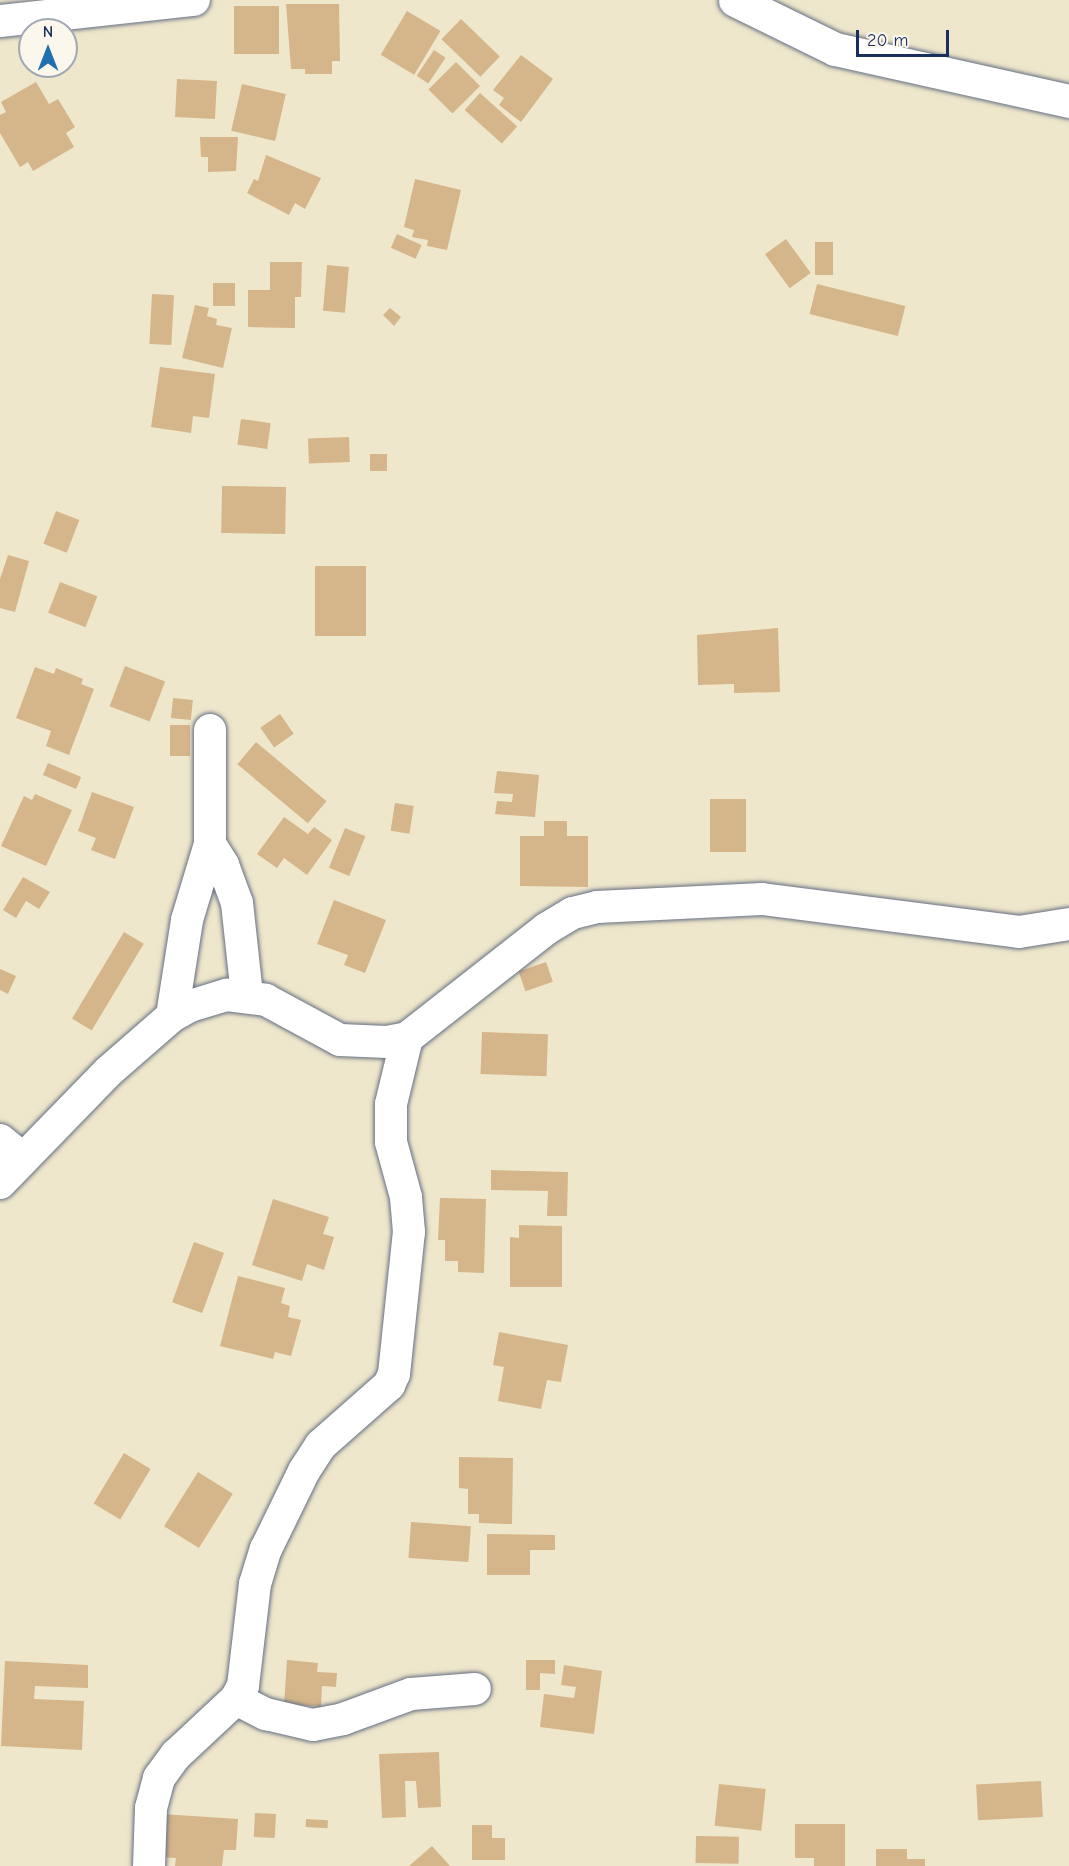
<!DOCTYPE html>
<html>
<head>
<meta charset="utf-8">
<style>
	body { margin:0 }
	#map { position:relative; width:1069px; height:1866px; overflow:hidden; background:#efe7cb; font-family:"Comic Neue",sans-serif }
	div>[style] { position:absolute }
	.building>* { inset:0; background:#d5b58a; transform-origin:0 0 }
	.roads { filter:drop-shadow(0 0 2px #656f84) drop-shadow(0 0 2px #656f84) }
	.street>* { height:32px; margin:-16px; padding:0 16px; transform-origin:16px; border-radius:16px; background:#fff }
	.secondary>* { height:33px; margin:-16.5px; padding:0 16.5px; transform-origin:16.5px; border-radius:16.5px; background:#fff }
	span { translate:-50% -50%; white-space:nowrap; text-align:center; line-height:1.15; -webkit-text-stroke:6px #fbf7ec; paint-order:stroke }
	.north { position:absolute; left:18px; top:18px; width:60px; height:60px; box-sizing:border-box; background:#fbf7ec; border:2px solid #a1a7b3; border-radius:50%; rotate:0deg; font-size:16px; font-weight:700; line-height:24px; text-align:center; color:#1b2f5e }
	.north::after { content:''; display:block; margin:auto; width:21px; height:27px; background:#1f6fb2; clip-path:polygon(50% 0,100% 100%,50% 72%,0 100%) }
	.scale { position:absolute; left:856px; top:30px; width:93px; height:27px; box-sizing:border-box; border:3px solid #1b2f5e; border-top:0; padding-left:8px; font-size:18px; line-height:21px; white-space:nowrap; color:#1b2f5e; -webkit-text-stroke:4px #fbf7ec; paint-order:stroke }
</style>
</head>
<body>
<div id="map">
	<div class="building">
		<i style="clip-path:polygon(286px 4px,339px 4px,340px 61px,332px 61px,332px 74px,305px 74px,305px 69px,291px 69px)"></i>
		<i style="left:234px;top:6px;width:45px;height:48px"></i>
		<i style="left:407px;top:11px;width:39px;height:51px;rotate:31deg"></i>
		<i style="left:461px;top:19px;width:54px;height:28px;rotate:44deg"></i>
		<i style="left:434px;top:50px;width:14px;height:31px;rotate:34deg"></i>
		<i style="clip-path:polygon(521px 55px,553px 79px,521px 122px,499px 105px,504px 98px,493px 90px)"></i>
		<i style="left:456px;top:62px;width:34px;height:39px;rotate:45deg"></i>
		<i style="left:177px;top:79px;width:40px;height:38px;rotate:3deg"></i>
		<i style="clip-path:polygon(36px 82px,49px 104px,58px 99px,75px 127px,66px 133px,74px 147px,33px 171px,28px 162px,20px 167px,0 133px,0 115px,6px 112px,1px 102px)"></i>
		<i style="left:242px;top:84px;width:45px;height:48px;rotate:13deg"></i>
		<i style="left:480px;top:93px;width:50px;height:23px;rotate:42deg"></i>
		<i style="clip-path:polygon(200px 137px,238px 137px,236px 171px,208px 172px,208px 157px,201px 157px)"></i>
		<i style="clip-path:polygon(266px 155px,321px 178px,305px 209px,295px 203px,289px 215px,247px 193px,254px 179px,258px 181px)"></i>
		<i style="clip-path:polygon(415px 179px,461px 190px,447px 250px,427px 246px,428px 240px,412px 237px,414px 230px,404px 227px)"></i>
		<i style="left:397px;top:234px;width:27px;height:15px;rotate:24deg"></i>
		<i style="left:786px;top:239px;width:42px;height:26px;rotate:54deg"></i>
		<i style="left:815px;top:242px;width:18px;height:33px"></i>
		<i style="clip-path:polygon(270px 262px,302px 262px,301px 297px,295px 297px,295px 328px,248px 327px,248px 290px,270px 290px)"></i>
		<i style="left:327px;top:265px;width:22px;height:46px;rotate:5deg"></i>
		<i style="left:213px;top:283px;width:22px;height:23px"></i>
		<i style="left:817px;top:284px;width:91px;height:31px;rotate:14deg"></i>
		<i style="left:152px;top:294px;width:22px;height:50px;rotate:3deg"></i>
		<i style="clip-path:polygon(195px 305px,209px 308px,207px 316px,217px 319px,216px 325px,232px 328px,223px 368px,182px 358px)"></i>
		<i style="clip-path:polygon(390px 308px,401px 317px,394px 326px,383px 315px)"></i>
		<i style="clip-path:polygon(160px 367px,215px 374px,209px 418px,193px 416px,191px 433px,151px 427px)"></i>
		<i style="left:241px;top:419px;width:30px;height:26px;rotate:8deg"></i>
		<i style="left:349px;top:437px;width:25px;height:41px;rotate:88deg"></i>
		<i style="left:370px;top:454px;width:17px;height:17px"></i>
		<i style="left:222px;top:486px;width:64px;height:47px;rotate:1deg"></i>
		<i style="left:56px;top:511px;width:25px;height:35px;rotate:21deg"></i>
		<i style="clip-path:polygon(8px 555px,29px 561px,15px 612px,0 608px,0 579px)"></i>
		<i style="left:315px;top:566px;width:51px;height:70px"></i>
		<i style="left:60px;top:582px;width:40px;height:33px;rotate:21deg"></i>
		<i style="clip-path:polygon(778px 628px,780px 692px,734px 693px,734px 684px,698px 685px,697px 635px)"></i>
		<i style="left:125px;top:666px;width:43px;height:43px;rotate:21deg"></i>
		<i style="clip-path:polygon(35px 667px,54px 674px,56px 668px,83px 679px,81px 684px,94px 689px,69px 755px,46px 746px,51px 731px,16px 718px)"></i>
		<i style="left:173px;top:698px;width:20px;height:20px;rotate:6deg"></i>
		<i style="left:280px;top:714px;width:24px;height:24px;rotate:55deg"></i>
		<i style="left:170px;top:725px;width:20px;height:31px"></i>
		<i style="left:256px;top:742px;width:92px;height:29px;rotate:40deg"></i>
		<i style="left:48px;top:763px;width:36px;height:13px;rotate:23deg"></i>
		<i style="clip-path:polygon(497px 771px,539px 775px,535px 817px,495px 814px,497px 801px,512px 802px,513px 794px,494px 793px)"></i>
		<i style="clip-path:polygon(92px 792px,134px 807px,115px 859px,91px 850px,96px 838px,78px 831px)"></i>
		<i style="clip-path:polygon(35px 794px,72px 810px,46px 866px,1px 846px,24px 796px,32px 800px)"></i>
		<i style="left:710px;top:799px;width:36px;height:53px"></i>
		<i style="left:395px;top:803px;width:19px;height:28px;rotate:9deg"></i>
		<i style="clip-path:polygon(284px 817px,308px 834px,314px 827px,332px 840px,307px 875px,284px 858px,277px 868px,257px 854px)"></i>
		<i style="clip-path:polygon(544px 821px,567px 821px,567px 836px,588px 836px,588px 887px,520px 886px,520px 836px,544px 836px)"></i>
		<i style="left:345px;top:828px;width:22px;height:43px;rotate:22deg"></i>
		<i style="clip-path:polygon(23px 877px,50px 892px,39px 909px,26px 901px,16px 918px,3px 910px)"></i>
		<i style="clip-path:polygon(334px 900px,386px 920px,365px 973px,344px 965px,348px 955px,317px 944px)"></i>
		<i style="left:124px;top:932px;width:23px;height:101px;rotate:31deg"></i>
		<i style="left:546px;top:962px;width:21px;height:29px;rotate:71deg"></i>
		<i style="clip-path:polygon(0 969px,16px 976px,8px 994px,0 990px)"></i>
		<i style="left:482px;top:1032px;width:66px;height:42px;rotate:2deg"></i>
		<i style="clip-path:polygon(491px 1170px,568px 1172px,567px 1216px,547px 1216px,548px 1191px,491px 1190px)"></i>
		<i style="clip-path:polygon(440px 1198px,486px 1199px,484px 1273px,458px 1272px,458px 1261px,445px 1261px,445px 1240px,438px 1240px)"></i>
		<i style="clip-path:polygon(273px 1199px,329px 1217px,323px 1234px,334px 1237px,324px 1270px,307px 1264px,302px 1281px,252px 1265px)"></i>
		<i style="clip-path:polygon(519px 1225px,562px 1226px,562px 1287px,510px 1287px,510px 1237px,519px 1238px)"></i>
		<i style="left:194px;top:1242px;width:32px;height:64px;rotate:20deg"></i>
		<i style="clip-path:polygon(238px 1276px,285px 1288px,281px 1303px,290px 1306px,288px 1317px,301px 1320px,291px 1356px,275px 1352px,273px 1359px,220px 1346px)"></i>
		<i style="clip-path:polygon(499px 1332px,568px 1345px,561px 1382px,547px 1380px,541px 1409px,498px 1401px,504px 1367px,493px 1365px)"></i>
		<i style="left:124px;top:1453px;width:31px;height:59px;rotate:31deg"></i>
		<i style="clip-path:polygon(459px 1457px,513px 1458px,512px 1524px,479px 1523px,479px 1514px,468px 1514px,468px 1489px,459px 1488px)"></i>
		<i style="left:198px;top:1472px;width:41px;height:64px;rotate:32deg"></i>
		<i style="left:411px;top:1522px;width:60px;height:36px;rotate:4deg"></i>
		<i style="clip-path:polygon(487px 1534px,555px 1535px,555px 1550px,530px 1550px,530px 1575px,487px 1575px)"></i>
		<i style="clip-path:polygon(287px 1660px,318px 1663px,317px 1672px,337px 1673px,336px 1687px,322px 1686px,321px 1707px,284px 1704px)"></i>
		<i style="clip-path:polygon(526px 1660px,555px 1660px,555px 1674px,540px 1673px,540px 1690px,526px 1690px)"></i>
		<i style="clip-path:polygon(5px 1661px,88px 1665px,88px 1688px,35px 1686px,34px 1699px,84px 1701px,82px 1750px,1px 1746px)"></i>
		<i style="clip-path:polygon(564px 1665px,602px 1671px,594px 1734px,540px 1727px,544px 1694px,574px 1698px,576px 1687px,561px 1685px)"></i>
		<i style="clip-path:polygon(439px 1752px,441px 1807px,418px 1808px,416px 1781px,405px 1781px,406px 1817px,382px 1818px,379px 1754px)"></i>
		<i style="left:1041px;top:1781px;width:36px;height:65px;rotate:87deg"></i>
		<i style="left:719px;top:1784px;width:47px;height:42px;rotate:6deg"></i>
		<i style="left:255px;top:1813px;width:21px;height:24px;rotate:3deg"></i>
		<i style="clip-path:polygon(162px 1814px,238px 1819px,236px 1850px,224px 1850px,222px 1866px,175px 1866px,176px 1858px,159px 1857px)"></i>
		<i style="left:306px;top:1819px;width:22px;height:8px;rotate:3deg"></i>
		<i style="clip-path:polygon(795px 1824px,845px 1824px,845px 1866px,814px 1866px,814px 1858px,795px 1858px)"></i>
		<i style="clip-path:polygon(472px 1825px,492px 1825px,492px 1838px,505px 1838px,505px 1860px,472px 1860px)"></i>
		<i style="left:696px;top:1836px;width:43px;height:27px;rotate:1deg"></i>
		<i style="clip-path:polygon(432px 1846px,450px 1866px,409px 1866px)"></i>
		<i style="clip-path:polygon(876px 1849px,907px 1849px,907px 1859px,925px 1859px,925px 1866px,876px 1866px)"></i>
	</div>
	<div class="roads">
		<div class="street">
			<i style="left:0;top:21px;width:195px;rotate:-6.2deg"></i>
			<i style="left:210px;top:730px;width:114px;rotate:90deg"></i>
			<i style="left:210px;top:844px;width:25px;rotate:58deg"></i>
			<i style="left:223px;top:865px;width:40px;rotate:69.8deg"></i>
			<i style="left:237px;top:903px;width:93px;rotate:83.8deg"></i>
			<i style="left:172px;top:1016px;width:97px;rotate:-81.1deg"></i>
			<i style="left:187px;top:920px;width:79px;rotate:-73.2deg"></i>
			<i style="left:0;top:1140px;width:28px;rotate:39deg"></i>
			<i style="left:0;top:1183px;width:156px;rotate:-45.8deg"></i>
			<i style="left:109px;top:1071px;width:84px;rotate:-41.1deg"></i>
			<i style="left:172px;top:1016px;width:21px;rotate:-29deg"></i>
			<i style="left:190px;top:1006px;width:39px;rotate:-17deg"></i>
			<i style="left:227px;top:995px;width:39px;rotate:7deg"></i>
			<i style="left:266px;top:1000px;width:84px;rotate:28.4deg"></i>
			<i style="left:340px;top:1040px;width:47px;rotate:2.4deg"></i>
			<i style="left:387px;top:1042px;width:20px;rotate:-11deg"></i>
			<i style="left:407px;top:1038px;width:177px;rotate:-38.1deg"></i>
			<i style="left:546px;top:929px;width:31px;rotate:-31deg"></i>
			<i style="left:573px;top:913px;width:25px;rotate:-14deg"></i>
			<i style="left:597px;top:907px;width:165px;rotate:-2.8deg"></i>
			<i style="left:762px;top:899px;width:259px;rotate:7.3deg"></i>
			<i style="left:1019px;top:932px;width:51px;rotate:-9.1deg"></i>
			<i style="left:236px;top:1699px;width:34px;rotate:27deg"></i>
			<i style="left:266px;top:1714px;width:48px;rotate:13.2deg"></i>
			<i style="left:313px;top:1725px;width:31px;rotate:-11deg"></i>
			<i style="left:343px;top:1719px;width:72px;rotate:-20.2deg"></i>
			<i style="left:411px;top:1694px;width:64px;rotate:-4.5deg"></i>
			<i style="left:149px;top:1866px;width:58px;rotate:-88deg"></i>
			<i style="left:151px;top:1808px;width:31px;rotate:-75deg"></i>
			<i style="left:159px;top:1778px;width:29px;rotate:-54deg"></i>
			<i style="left:176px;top:1755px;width:82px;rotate:-43deg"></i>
			<i style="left:236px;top:1699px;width:15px;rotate:-62deg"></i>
			<i style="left:243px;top:1686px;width:103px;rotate:-83.3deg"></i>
			<i style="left:255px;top:1584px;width:37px;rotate:-73deg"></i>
			<i style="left:266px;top:1549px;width:87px;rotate:-64deg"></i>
			<i style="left:304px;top:1471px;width:31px;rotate:-57deg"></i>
			<i style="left:321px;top:1445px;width:91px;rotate:-41.4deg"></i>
			<i style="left:389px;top:1385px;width:12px;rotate:-66deg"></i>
			<i style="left:394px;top:1374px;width:143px;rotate:-84deg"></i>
			<i style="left:409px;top:1232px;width:35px;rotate:-95deg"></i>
			<i style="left:406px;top:1197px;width:57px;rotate:-105.3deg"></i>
			<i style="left:391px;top:1142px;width:38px;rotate:-90deg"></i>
			<i style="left:391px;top:1104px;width:68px;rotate:-76.4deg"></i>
		</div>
		<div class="secondary">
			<i style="left:735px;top:0;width:111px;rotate:26.1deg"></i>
			<i style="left:835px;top:49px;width:240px;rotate:12.5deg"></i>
		</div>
	</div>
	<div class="north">N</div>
	<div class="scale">20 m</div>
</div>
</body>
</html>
